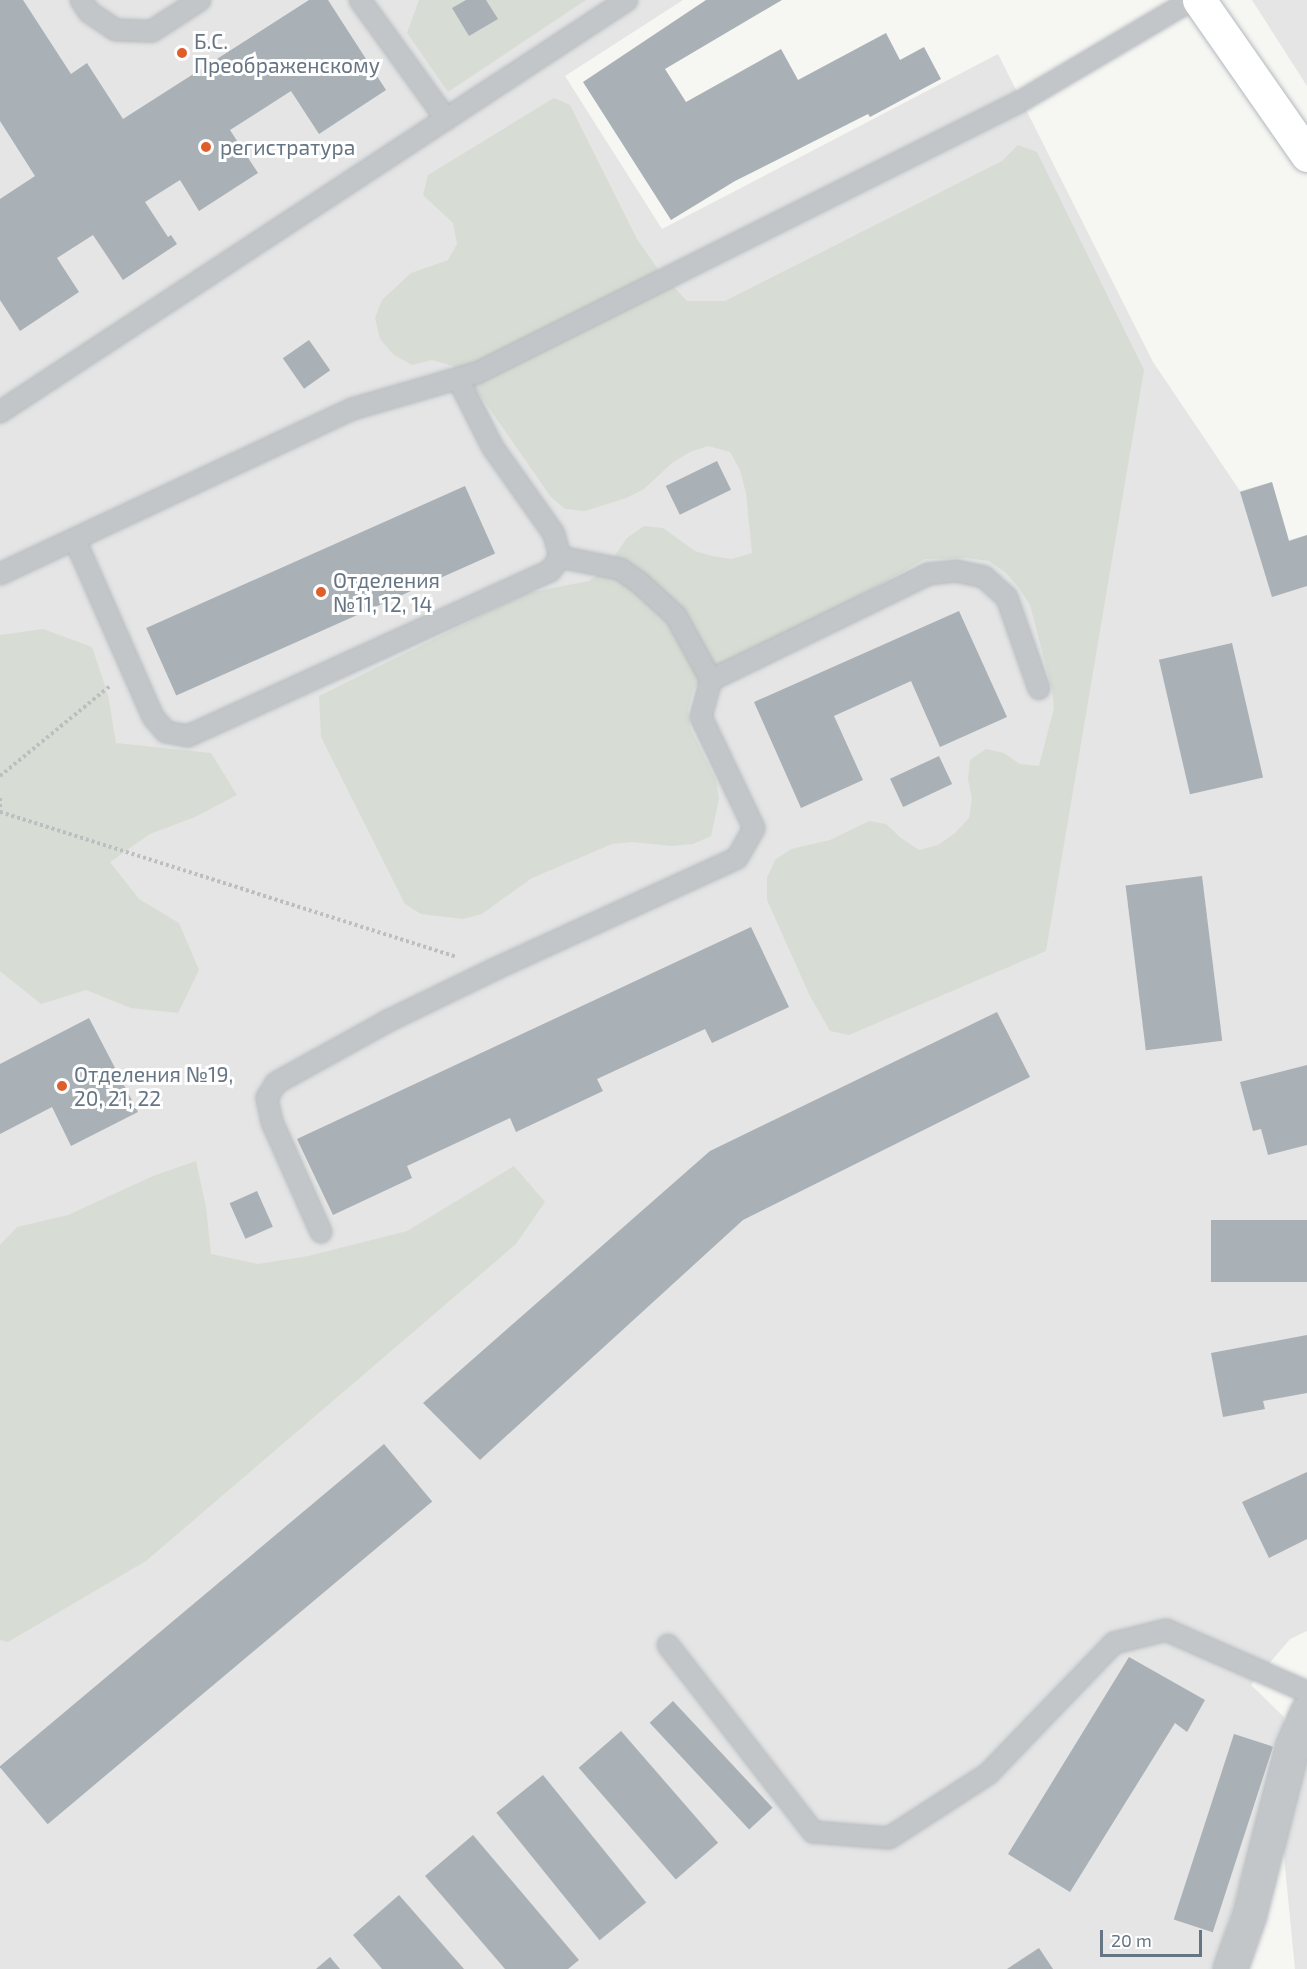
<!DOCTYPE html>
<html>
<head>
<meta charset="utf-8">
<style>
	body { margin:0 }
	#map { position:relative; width:1307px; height:1969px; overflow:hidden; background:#f6f6f3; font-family:"Exo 2",sans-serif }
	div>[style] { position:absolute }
	.built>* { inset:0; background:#e4e5e4 }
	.green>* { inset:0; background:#d7ddd4 }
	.building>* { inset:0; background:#a9b0b6; transform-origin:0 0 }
	.path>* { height:4px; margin-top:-2px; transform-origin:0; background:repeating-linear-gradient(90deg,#bcbec0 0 3px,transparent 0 6px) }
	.roads { filter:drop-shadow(0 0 2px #b4b9be) drop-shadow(0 0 2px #b4b9be) }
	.lane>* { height:20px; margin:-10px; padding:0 10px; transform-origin:10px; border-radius:10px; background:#c2c6c9 }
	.street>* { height:33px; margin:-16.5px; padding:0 16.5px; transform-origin:16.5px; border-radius:16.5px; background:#c2c6c9 }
	.secondary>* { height:33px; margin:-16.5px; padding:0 16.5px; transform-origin:16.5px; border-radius:16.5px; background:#fff }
	.dots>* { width:16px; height:16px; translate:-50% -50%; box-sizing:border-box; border:3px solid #fff; border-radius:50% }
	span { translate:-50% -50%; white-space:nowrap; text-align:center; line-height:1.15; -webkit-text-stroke:6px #fff; paint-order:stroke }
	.poi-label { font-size:21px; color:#667584 }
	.left { translate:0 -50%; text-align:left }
	.scale { position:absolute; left:1100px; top:1930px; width:102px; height:27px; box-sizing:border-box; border:3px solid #667584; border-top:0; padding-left:8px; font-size:18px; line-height:21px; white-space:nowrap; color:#667584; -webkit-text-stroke:4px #fff; paint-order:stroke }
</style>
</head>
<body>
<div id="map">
	<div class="built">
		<i style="clip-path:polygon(0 0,683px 0,565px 76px,662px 229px,998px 54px,1153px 362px,1240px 491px,1272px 482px,1289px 540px,1307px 535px,1307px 1631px,1290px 1639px,1251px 1685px,1284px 1717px,1284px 1736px,1214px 1969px,0 1969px)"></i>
		<i style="clip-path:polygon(1252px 0,1307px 0,1307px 86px)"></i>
		<i style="clip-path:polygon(1307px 1751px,1307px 1969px,1295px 1969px,1282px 1836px)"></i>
	</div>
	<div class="green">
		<i style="clip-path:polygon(419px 0,586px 0,448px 92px,407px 33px)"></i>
		<i style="clip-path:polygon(554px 98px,570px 105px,637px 239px,660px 272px,687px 301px,725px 301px,1002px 161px,1018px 145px,1037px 152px,1144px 370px,1046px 951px,849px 1035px,830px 1031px,809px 994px,767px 900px,767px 878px,775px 860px,791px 849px,830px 840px,869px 821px,886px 824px,901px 838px,919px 850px,938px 845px,955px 833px,969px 818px,972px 799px,968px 779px,970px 760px,986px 749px,1004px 753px,1020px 764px,1039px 766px,1054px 708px,1052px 689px,1030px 605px,1019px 588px,1006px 573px,989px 561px,967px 558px,925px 559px,760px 652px,713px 673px,694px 688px,688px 710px,690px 728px,716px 780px,719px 799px,711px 836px,693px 844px,672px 846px,632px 842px,612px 844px,532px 878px,482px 914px,463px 919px,421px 914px,405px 904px,321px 737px,319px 696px,527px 593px,589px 581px,605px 570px,627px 538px,644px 526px,663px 528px,695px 551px,712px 556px,732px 559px,752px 553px,746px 493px,740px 470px,730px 452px,708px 446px,690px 452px,672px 463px,644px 489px,626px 498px,585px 511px,565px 509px,550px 496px,469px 379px,453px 366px,432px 360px,412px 365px,394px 355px,380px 339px,375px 318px,382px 300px,411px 273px,448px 260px,457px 244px,453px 223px,423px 195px,428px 175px)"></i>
		<i style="clip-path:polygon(43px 629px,92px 647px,108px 695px,116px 743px,211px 753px,237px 795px,195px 817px,150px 834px,110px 862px,139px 899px,179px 923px,199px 970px,178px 1013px,131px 1008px,86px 990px,41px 1004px,0 971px,0 635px)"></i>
		<i style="clip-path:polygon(196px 1161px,206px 1207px,211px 1254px,258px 1264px,308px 1256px,407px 1231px,514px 1166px,545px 1202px,516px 1244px,146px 1561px,8px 1642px,0 1640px,0 1245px,17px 1227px,68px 1215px,153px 1176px)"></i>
	</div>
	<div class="building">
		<i style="clip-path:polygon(0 0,23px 0,71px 74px,87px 63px,123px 119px,309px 0,328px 0,386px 90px,319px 134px,291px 91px,230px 130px,258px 173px,199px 211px,180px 180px,145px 202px,168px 237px,171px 235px,177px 244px,123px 280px,93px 235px,57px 258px,79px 292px,20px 331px,0 300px,0 199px,35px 176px,0 121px)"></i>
		<i style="clip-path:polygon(466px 0,486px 0,498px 19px,469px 36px,452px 8px)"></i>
		<i style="clip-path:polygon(706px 0,782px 0,665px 69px,686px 102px,781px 49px,798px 80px,886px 33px,900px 60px,924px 47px,941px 79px,870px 117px,868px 114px,735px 181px,671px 220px,583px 82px)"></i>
		<i style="left:309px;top:340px;width:37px;height:32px;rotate:55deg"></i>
		<i style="left:717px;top:461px;width:32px;height:57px;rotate:64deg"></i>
		<i style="clip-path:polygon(1272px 482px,1289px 541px,1307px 535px,1307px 586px,1272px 597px,1240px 492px)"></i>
		<i style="left:465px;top:486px;width:74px;height:349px;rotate:66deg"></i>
		<i style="clip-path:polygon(959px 611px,1007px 717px,940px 747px,911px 681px,834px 716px,863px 780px,801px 808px,754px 702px)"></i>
		<i style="left:1232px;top:643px;width:138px;height:75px;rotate:77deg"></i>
		<i style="left:939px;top:756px;width:31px;height:54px;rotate:65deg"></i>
		<i style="left:1202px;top:876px;width:166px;height:77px;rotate:83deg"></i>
		<i style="clip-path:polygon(751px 927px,789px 1007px,712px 1043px,705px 1029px,597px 1079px,603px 1091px,516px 1132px,510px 1118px,407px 1166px,412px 1178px,333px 1215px,297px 1139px)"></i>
		<i style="clip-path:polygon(997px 1012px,1030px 1077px,743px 1220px,480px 1460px,423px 1403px,710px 1151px)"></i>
		<i style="clip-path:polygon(89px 1018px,138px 1112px,71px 1146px,52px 1107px,0 1134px,0 1064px)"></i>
		<i style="clip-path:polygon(1307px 1065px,1307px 1145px,1268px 1155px,1261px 1129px,1253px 1131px,1240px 1082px)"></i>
		<i style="left:257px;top:1191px;width:39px;height:30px;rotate:66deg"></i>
		<i style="left:1307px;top:1220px;width:62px;height:96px;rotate:90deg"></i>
		<i style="clip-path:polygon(1307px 1335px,1307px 1393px,1263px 1401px,1265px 1409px,1223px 1417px,1211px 1353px)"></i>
		<i style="left:384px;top:1444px;width:75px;height:502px;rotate:50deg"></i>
		<i style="clip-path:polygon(1307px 1472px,1307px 1539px,1269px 1558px,1242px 1502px)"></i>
		<i style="clip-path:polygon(1129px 1657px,1205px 1700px,1187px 1732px,1175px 1723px,1070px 1892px,1008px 1854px)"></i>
		<i style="left:673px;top:1701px;width:146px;height:32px;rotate:47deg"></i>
		<i style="left:621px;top:1731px;width:148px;height:56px;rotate:49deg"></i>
		<i style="left:1234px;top:1734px;width:41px;height:195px;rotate:18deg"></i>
		<i style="left:543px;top:1775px;width:164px;height:60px;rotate:51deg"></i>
		<i style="clip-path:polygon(473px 1835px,579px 1960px,568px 1969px,505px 1969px,425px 1876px)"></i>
		<i style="clip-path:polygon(399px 1895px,464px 1969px,382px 1969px,353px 1935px)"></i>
		<i style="clip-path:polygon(1039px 1948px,1053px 1969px,1007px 1969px)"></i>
		<i style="clip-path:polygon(330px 1957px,340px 1969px,316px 1969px)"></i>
	</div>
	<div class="path">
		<i style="left:0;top:776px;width:142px;rotate:-39.3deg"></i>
		<i style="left:0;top:798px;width:14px;rotate:90deg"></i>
		<i style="left:0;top:812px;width:479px;rotate:17.6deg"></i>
	</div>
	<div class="roads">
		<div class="lane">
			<i style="left:81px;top:0;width:14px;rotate:56deg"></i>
			<i style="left:89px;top:12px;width:32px;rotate:34deg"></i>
			<i style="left:116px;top:30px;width:36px;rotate:2deg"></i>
			<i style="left:152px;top:31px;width:57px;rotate:-32.9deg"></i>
			<i style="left:360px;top:0;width:147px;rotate:54.1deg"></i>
			<i style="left:0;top:412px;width:750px;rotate:-33.31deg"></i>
			<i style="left:75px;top:540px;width:193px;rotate:66.2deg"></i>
			<i style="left:153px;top:717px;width:20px;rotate:49deg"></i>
			<i style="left:166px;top:732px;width:22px;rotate:10deg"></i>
			<i style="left:188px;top:736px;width:398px;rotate:-24.5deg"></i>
			<i style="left:550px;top:571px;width:17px;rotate:-54deg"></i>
			<i style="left:560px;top:557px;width:24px;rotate:-105deg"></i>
			<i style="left:554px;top:534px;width:105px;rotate:-125.3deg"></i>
			<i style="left:493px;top:448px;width:77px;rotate:-116.9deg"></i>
			<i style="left:0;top:574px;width:389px;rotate:-25.1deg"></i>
			<i style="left:352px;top:409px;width:130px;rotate:-16.1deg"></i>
			<i style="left:477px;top:373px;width:608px;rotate:-26.57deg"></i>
			<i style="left:1021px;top:101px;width:199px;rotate:-30.6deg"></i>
			<i style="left:711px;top:680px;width:242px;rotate:-26deg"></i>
			<i style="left:928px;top:574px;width:28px;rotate:-6deg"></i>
			<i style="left:956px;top:571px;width:29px;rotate:12deg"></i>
			<i style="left:984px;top:577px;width:31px;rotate:42deg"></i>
			<i style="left:1007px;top:598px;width:96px;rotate:70.6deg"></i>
			<i style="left:321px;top:1232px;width:120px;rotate:-114deg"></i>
			<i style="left:272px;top:1122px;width:25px;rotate:-102deg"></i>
			<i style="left:267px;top:1098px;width:17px;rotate:-59deg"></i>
			<i style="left:276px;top:1083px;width:126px;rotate:-29deg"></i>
			<i style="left:386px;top:1022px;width:121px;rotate:-25.9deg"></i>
			<i style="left:495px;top:969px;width:266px;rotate:-24.6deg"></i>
			<i style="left:737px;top:858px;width:34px;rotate:-60deg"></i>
			<i style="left:754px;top:828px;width:123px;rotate:-115.5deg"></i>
			<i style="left:701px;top:717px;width:38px;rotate:-75deg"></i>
			<i style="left:711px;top:680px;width:73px;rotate:-118.7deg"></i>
			<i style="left:676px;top:616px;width:49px;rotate:-137.5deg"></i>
			<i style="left:640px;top:583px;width:24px;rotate:-145deg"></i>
			<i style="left:620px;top:569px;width:61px;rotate:-168.7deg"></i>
			<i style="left:668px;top:1645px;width:237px;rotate:52.2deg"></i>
			<i style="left:813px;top:1832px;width:76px;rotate:4.5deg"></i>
			<i style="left:889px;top:1838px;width:118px;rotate:-32.9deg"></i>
			<i style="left:988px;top:1774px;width:182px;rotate:-46.1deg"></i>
			<i style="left:1114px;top:1643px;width:54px;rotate:-14deg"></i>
			<i style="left:1166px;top:1630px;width:154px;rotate:23.7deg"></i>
		</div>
		<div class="street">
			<i style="left:1230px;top:1969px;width:57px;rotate:-70.6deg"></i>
			<i style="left:1249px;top:1915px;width:173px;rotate:-75.6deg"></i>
			<i style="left:1292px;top:1747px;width:38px;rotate:-67deg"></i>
		</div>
		<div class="secondary">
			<i style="left:1199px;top:0;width:189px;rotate:55.1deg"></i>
		</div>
	</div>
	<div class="dots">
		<i style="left:182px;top:53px;background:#e05e2a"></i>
		<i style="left:206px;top:147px;background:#e05e2a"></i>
		<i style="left:321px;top:592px;background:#e05e2a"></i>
		<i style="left:62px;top:1086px;background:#e05e2a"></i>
	</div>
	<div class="poi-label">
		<span class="left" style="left:194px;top:53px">Б.С.<br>Преображенскому</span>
		<span class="left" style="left:220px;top:147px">регистратура</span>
		<span class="left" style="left:333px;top:592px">Отделения<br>№11, 12, 14</span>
		<span class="left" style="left:74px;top:1086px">Отделения №19,<br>20, 21, 22</span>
	</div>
	<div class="scale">20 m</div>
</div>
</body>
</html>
